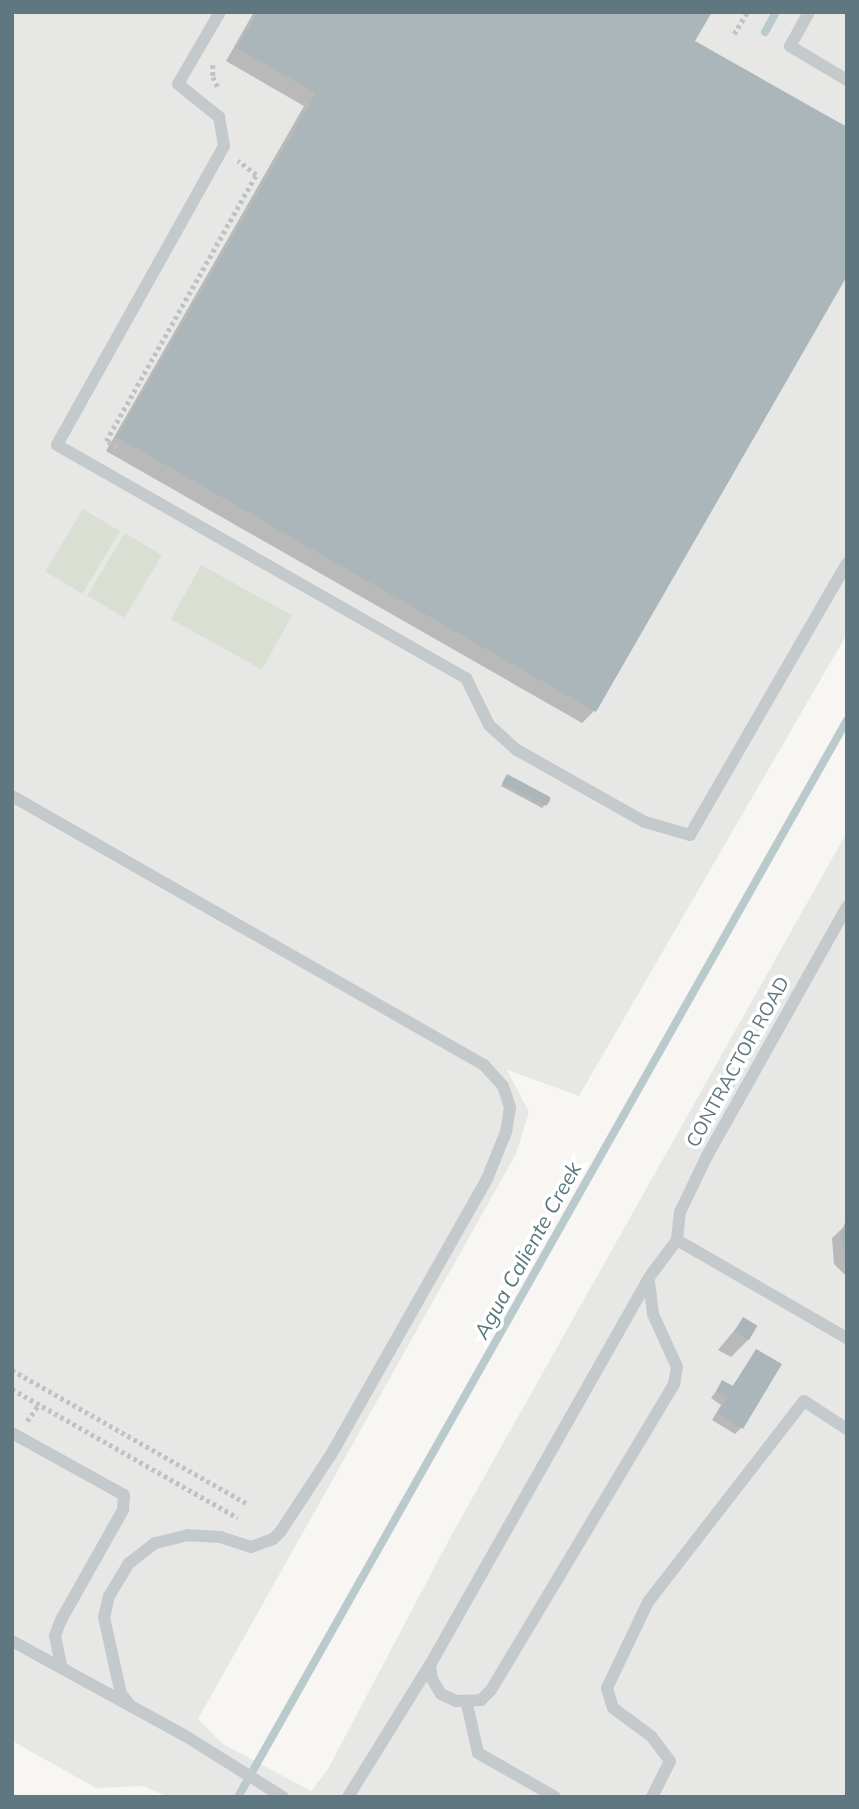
<!DOCTYPE html>
<html>
<head>
<meta charset="utf-8">
<style>
	body { margin:0 }
	#map { position:relative; width:859px; height:1809px; overflow:hidden; background:#f7f6f3; font-family:Mulish,sans-serif }
	div>[style] { position:absolute }
	.built>* { inset:0; background:#e7e8e6 }
	.green>* { inset:0; background:#d9dfd3; transform-origin:0 0 }
	.shadow>* { inset:0; background:#0003 }
	.stream>* { height:8px; margin:-4px; padding:0 4px; transform-origin:4px; border-radius:4px; background:#bacacc }
	.building>* { inset:0; background:#aab6b9; transform-origin:0 0 }
	.path>* { height:4.5px; margin-top:-2.25px; transform-origin:0; background:repeating-linear-gradient(90deg,#bfc2c4 0 3.5px,transparent 0 7px) }
	.lane>* { height:12px; margin:-6px; padding:0 6px; transform-origin:6px; border-radius:6px; background:#c4c9cc }
	span { translate:-50% -50%; white-space:nowrap; text-align:center; line-height:1.15; -webkit-text-stroke:7px #fff; paint-order:stroke }
	.street-label { font-size:19px; color:#5f7781 }
	.water-label { font-size:21px; color:#5a787c; font-style:italic }
	.frame { position:absolute; inset:0; border:14px solid #5f7781; pointer-events:none }
</style>
</head>
<body>
<div id="map">
	<div class="built">
		<i style="clip-path:polygon(12px 12px,847px 12px,847px 634px,579px 1096px,507px 1070px,529px 1112px,516px 1154px,198px 1719px,223px 1744px,311px 1791px,328px 1769px,452px 1534px,847px 832px,847px 1797px,168px 1797px,144px 1786px,96px 1788px,12px 1741px)"></i>
	</div>
	<div class="green">
		<i style="left:83px;top:509px;width:43px;height:73px;rotate:31deg"></i>
		<i style="left:125px;top:533px;width:43px;height:73px;rotate:31deg"></i>
		<i style="left:201px;top:565px;width:104px;height:62px;rotate:29deg"></i>
	</div>
	<div class="shadow">
		<i style="clip-path:polygon(254px 12px,710px 12px,693px 41px,595px 710px,582px 723px,106px 451px,304px 106px,226px 61px)"></i>
		<i style="clip-path:polygon(505px 779px,548px 801px,542px 808px,501px 786px)"></i>
		<i style="clip-path:polygon(847px 1224px,847px 1277px,834px 1264px,832px 1238px)"></i>
		<i style="clip-path:polygon(743px 1320px,748px 1340px,731px 1357px,718px 1350px)"></i>
		<i style="clip-path:polygon(756px 1351px,742px 1427px,735px 1434px,712px 1420px,721px 1405px,711px 1398px,723px 1382px,732px 1387px)"></i>
	</div>
	<div class="stream">
		<i style="left:765px;top:32px;width:23px;rotate:-61deg"></i>
		<i style="left:238px;top:1797px;width:1237px;rotate:-60.51deg"></i>
	</div>
	<div class="building">
		<i style="clip-path:polygon(258px 12px,712px 12px,695px 41px,847px 127px,847px 276px,596px 712px,117px 437px,316px 93px,237px 48px)"></i>
		<i style="clip-path:polygon(507px 774px,550px 797px,550px 801px,546px 806px,502px 783px)"></i>
		<i style="clip-path:polygon(847px 1217px,847px 1259px,840px 1236px)"></i>
		<i style="left:743px;top:1317px;width:17px;height:17px;rotate:31deg"></i>
		<i style="clip-path:polygon(756px 1349px,782px 1364px,743px 1429px,717px 1413px,727px 1398px,716px 1391px,722px 1380px,733px 1386px)"></i>
	</div>
	<div class="path">
		<i style="left:734px;top:34px;width:26px;rotate:-59deg"></i>
		<i style="left:213px;top:65px;width:12px;rotate:90deg"></i>
		<i style="left:213px;top:77px;width:13px;rotate:63deg"></i>
		<i style="left:117px;top:447px;width:13px;rotate:-151deg"></i>
		<i style="left:106px;top:441px;width:305px;rotate:-60.6deg"></i>
		<i style="left:256px;top:175px;width:23px;rotate:-142deg"></i>
		<i style="left:12px;top:1370px;width:269px;rotate:29.6deg"></i>
		<i style="left:12px;top:1389px;width:260px;rotate:29.7deg"></i>
		<i style="left:27px;top:1421px;width:21px;rotate:-55deg"></i>
	</div>
	<div class="lane">
		<i style="left:220px;top:12px;width:83px;rotate:120.3deg"></i>
		<i style="left:178px;top:84px;width:53px;rotate:38.8deg"></i>
		<i style="left:219px;top:117px;width:29px;rotate:80deg"></i>
		<i style="left:224px;top:146px;width:342px;rotate:119.2deg"></i>
		<i style="left:57px;top:445px;width:471px;rotate:29.7deg"></i>
		<i style="left:466px;top:678px;width:52px;rotate:63.9deg"></i>
		<i style="left:489px;top:725px;width:38px;rotate:42deg"></i>
		<i style="left:517px;top:750px;width:147px;rotate:29.4deg"></i>
		<i style="left:645px;top:822px;width:47px;rotate:16.1deg"></i>
		<i style="left:690px;top:835px;width:314px;rotate:-60deg"></i>
		<i style="left:809px;top:12px;width:39px;rotate:119deg"></i>
		<i style="left:790px;top:46px;width:66px;rotate:30.8deg"></i>
		<i style="left:12px;top:796px;width:543px;rotate:29.68deg"></i>
		<i style="left:484px;top:1065px;width:28px;rotate:48deg"></i>
		<i style="left:503px;top:1086px;width:22px;rotate:72deg"></i>
		<i style="left:510px;top:1107px;width:25px;rotate:99deg"></i>
		<i style="left:506px;top:1132px;width:51px;rotate:112deg"></i>
		<i style="left:487px;top:1179px;width:318px;rotate:119.5deg"></i>
		<i style="left:330px;top:1456px;width:90px;rotate:123.2deg"></i>
		<i style="left:281px;top:1531px;width:11px;rotate:135deg"></i>
		<i style="left:273px;top:1539px;width:23px;rotate:160deg"></i>
		<i style="left:251px;top:1547px;width:32px;rotate:-162deg"></i>
		<i style="left:221px;top:1537px;width:33px;rotate:-177deg"></i>
		<i style="left:188px;top:1535px;width:34px;rotate:166deg"></i>
		<i style="left:155px;top:1543px;width:33px;rotate:142deg"></i>
		<i style="left:129px;top:1563px;width:39px;rotate:121deg"></i>
		<i style="left:109px;top:1596px;width:22px;rotate:103deg"></i>
		<i style="left:104px;top:1617px;width:79px;rotate:77.6deg"></i>
		<i style="left:121px;top:1694px;width:13px;rotate:51deg"></i>
		<i style="left:677px;top:1240px;width:28px;rotate:-84deg"></i>
		<i style="left:680px;top:1212px;width:62px;rotate:-64.3deg"></i>
		<i style="left:707px;top:1156px;width:286px;rotate:-60.7deg"></i>
		<i style="left:677px;top:1240px;width:196px;rotate:30deg"></i>
		<i style="left:12px;top:1433px;width:128px;rotate:29deg"></i>
		<i style="left:124px;top:1495px;width:15px;rotate:94deg"></i>
		<i style="left:123px;top:1510px;width:126px;rotate:119.4deg"></i>
		<i style="left:61px;top:1620px;width:17px;rotate:111deg"></i>
		<i style="left:55px;top:1636px;width:33px;rotate:78deg"></i>
		<i style="left:12px;top:1641px;width:196px;rotate:28.7deg"></i>
		<i style="left:184px;top:1735px;width:117px;rotate:32.1deg"></i>
		<i style="left:430px;top:1665px;width:14px;rotate:82deg"></i>
		<i style="left:432px;top:1679px;width:17px;rotate:59deg"></i>
		<i style="left:441px;top:1694px;width:17px;rotate:25deg"></i>
		<i style="left:456px;top:1701px;width:25px;rotate:-2deg"></i>
		<i style="left:481px;top:1700px;width:14px;rotate:-45deg"></i>
		<i style="left:491px;top:1690px;width:357px;rotate:-59.1deg"></i>
		<i style="left:674px;top:1384px;width:17px;rotate:-80deg"></i>
		<i style="left:677px;top:1367px;width:58px;rotate:-114.4deg"></i>
		<i style="left:653px;top:1314px;width:34px;rotate:-97deg"></i>
		<i style="left:467px;top:1704px;width:50px;rotate:77.3deg"></i>
		<i style="left:478px;top:1753px;width:89px;rotate:29.7deg"></i>
		<i style="left:348px;top:1797px;width:155px;rotate:-58.2deg"></i>
		<i style="left:430px;top:1665px;width:447px;rotate:-60.5deg"></i>
		<i style="left:650px;top:1276px;width:45px;rotate:-53.1deg"></i>
		<i style="left:652px;top:1797px;width:40px;rotate:-63.4deg"></i>
		<i style="left:670px;top:1761px;width:31px;rotate:-127deg"></i>
		<i style="left:651px;top:1736px;width:47px;rotate:-143.6deg"></i>
		<i style="left:613px;top:1708px;width:21px;rotate:-107deg"></i>
		<i style="left:607px;top:1688px;width:95px;rotate:-64.5deg"></i>
		<i style="left:648px;top:1602px;width:254px;rotate:-52.2deg"></i>
		<i style="left:804px;top:1401px;width:51px;rotate:33.1deg"></i>
	</div>
	<div class="street-label">
		<span style="left:738px;top:1062px;rotate:-61deg">CONTRACTOR ROAD</span>
	</div>
	<div class="water-label">
		<span style="left:527px;top:1250px;rotate:-61deg">Agua Caliente Creek</span>
	</div>
	<div class="frame"></div>
</div>
</body>
</html>
